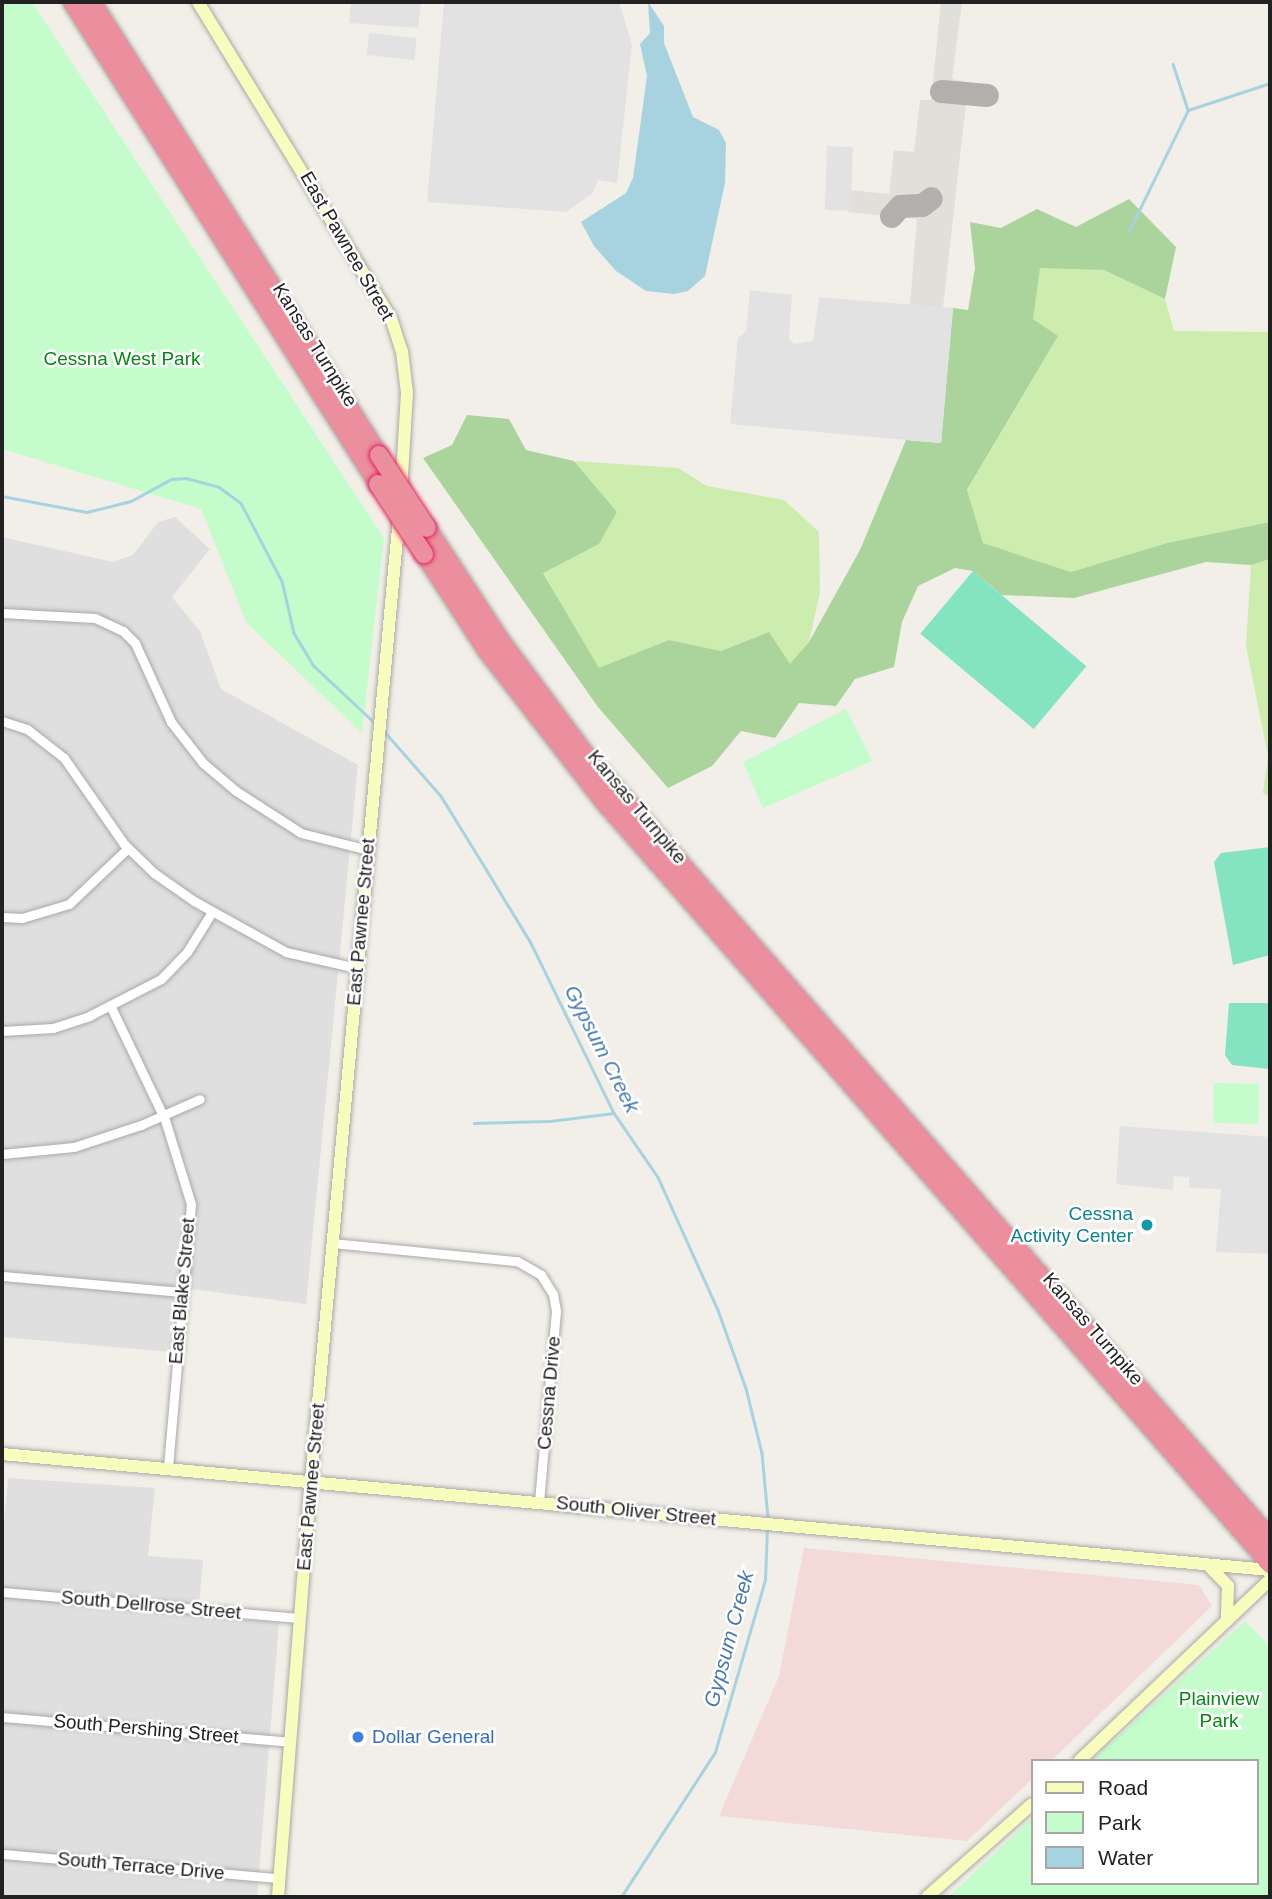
<!DOCTYPE html>
<html>
<head>
<meta charset="utf-8">
<style>
	body { margin:0 }
	#map { position:relative; width:1272px; height:1899px; overflow:hidden; background:#f2efe8; font-family:Arial,sans-serif }
	div>[style] { position:absolute }
	.residential>* { inset:0; background:#e0dfdf }
	.commercial>* { inset:0; background:#f3d9d8 }
	.airport>* { inset:0; background:#e1dfd9 }
	.grass>* { inset:0; background:#ccedad }
	.forest>* { inset:0; background:#abd39c }
	.park>* { inset:0; background:#c5fccb; transform-origin:0 0 }
	.pitch>* { inset:0; background:#84e3c0; transform-origin:0 0 }
	.parking>* { inset:0; background:#e2e2e2; transform-origin:0 0 }
	.water>* { inset:0; background:#a7d3e1 }
	.stream>* { height:2.5px; margin:-1.25px; padding:0 1.25px; transform-origin:1.25px; border-radius:1.25px; background:#a7d3e1 }
	.taxiway>* { height:23px; margin:-11.5px; padding:0 11.5px; transform-origin:11.5px; border-radius:11.5px; background:#b1b0ac }
	.roads { filter:drop-shadow(0 0 2px #a9a9a9) drop-shadow(0 0 2px #a9a9a9) }
	.street>* { height:9px; margin:-4.5px; padding:0 4.5px; transform-origin:4.5px; border-radius:4.5px; background:#fff }
	.secondary>* { height:12px; margin:-6px; padding:0 6px; transform-origin:6px; border-radius:6px; background:#f8fcbc }
	.highway>* { height:18px; margin:-9px; padding:0 9px; transform-origin:9px; border-radius:9px; background:#eb8e9e }
	.bridges { filter:drop-shadow(0 0 2px #e32262) drop-shadow(0 0 2px #e32262) }
	.highway-bridge>* { height:18px; margin:-9px; padding:0 9px; transform-origin:9px; border-radius:9px; background:#eb8e9e }
	.dots>* { width:19px; height:19px; translate:-50% -50%; box-sizing:border-box; border:4px solid #fff; border-radius:50% }
	span { translate:-50% -50%; white-space:nowrap; text-align:center; line-height:1.15; -webkit-text-stroke:5px #fff; paint-order:stroke }
	.street-label { font-size:19px; color:#222 }
	.park-label { font-size:19px; color:#078814 }
	.culture-label { font-size:19px; color:#0d838f }
	.right { translate:-100% -50%; text-align:right }
	.shop-label { font-size:19px; color:#366cbe }
	.left { translate:0 -50%; text-align:left }
	.water-label { font-size:21px; color:#4679af; font-style:italic }
	.frame { position:absolute; inset:0; border:4px solid #222; pointer-events:none }
	.legend { position:absolute; left:1031px; top:1759px; width:228px; height:126px; box-sizing:border-box; background:#fff; border:2px solid #a7a7a7; margin:0; padding:9px 12px; list-style:none; font-size:21px; color:#222 }
	.legend li { display:flex; align-items:center; gap:14px; height:35px }
	.legend b { width:35px; border:2px solid #a7a7a7 }
</style>
</head>
<body>
<div id="map">
	<div class="residential">
		<i style="clip-path:polygon(175px 517px,210px 549px,172px 597px,200px 631px,221px 689px,358px 765px,306px 1304px,177px 1287px,171px 1352px,2px 1337px,2px 537px,113px 562px,133px 555px,158px 522px)"></i>
		<i style="clip-path:polygon(8px 1478px,155px 1488px,148px 1556px,203px 1560px,198px 1615px,279px 1623px,257px 1897px,2px 1897px,2px 1546px)"></i>
	</div>
	<div class="commercial">
		<i style="clip-path:polygon(804px 1548px,1199px 1585px,1212px 1606px,1051px 1761px,1032px 1761px,1032px 1779px,967px 1841px,719px 1816px,779px 1676px)"></i>
	</div>
	<div class="airport">
		<i style="clip-path:polygon(941px 2px,962px 2px,952px 79px,988px 86px,992px 92px,985px 103px,966px 104px,943px 307px,910px 305px,917px 219px,848px 212px,850px 190px,889px 194px,894px 150px,914px 152px,920px 100px,931px 100px)"></i>
	</div>
	<div class="grass">
		<i style="clip-path:polygon(1040px 267px,1104px 270px,1165px 299px,1174px 331px,1270px 332px,1270px 522px,1167px 543px,1071px 572px,983px 543px,967px 491px,1058px 336px,1032px 319px)"></i>
		<i style="clip-path:polygon(574px 461px,678px 468px,707px 486px,784px 500px,819px 532px,820px 592px,809px 642px,790px 665px,769px 632px,721px 651px,669px 640px,599px 669px,543px 572px,599px 544px,617px 512px)"></i>
		<i style="clip-path:polygon(1270px 559px,1270px 797px,1263px 793px,1268px 756px,1246px 646px,1251px 565px)"></i>
	</div>
	<div class="forest">
		<i style="clip-path:polygon(1129px 199px,1176px 247px,1165px 299px,1104px 270px,1040px 268px,1033px 319px,1058px 336px,967px 490px,983px 543px,1071px 572px,1167px 543px,1270px 522px,1270px 559px,1251px 565px,1206px 562px,1074px 598px,1002px 595px,973px 571px,955px 568px,918px 586px,902px 622px,894px 667px,855px 679px,836px 706px,799px 703px,775px 738px,741px 731px,712px 766px,668px 788px,598px 707px,423px 458px,452px 445px,467px 415px,509px 419px,526px 450px,574px 461px,617px 512px,599px 544px,543px 573px,599px 668px,669px 640px,721px 651px,769px 632px,790px 664px,809px 642px,860px 550px,906px 440px,941px 443px,953px 308px,968px 310px,975px 268px,970px 222px,1001px 228px,1037px 209px,1076px 227px)"></i>
	</div>
	<div class="park">
		<i style="clip-path:polygon(2px 2px,32px 2px,384px 538px,362px 733px,246px 622px,201px 509px,2px 449px)"></i>
		<i style="clip-path:polygon(846px 709px,872px 761px,763px 808px,743px 762px)"></i>
		<i style="left:1214px;top:1083px;width:45px;height:40px;rotate:1deg"></i>
		<i style="clip-path:polygon(1245px 1621px,1270px 1647px,1270px 1897px,948px 1897px,1032px 1818px,1032px 1883px,1256px 1883px,1256px 1761px,1091px 1761px)"></i>
	</div>
	<div class="pitch">
		<i style="left:973px;top:571px;width:148px;height:82px;rotate:40deg"></i>
		<i style="clip-path:polygon(1270px 847px,1270px 955px,1233px 965px,1214px 862px,1221px 853px)"></i>
		<i style="clip-path:polygon(1229px 1003px,1270px 1003px,1270px 1069px,1232px 1065px,1225px 1055px)"></i>
	</div>
	<div class="parking">
		<i style="clip-path:polygon(351px 2px,421px 2px,418px 28px,349px 23px)"></i>
		<i style="clip-path:polygon(444px 2px,619px 2px,632px 45px,617px 183px,598px 180px,593px 193px,566px 212px,427px 202px)"></i>
		<i style="left:369px;top:33px;width:48px;height:22px;rotate:6deg"></i>
		<i style="left:827px;top:146px;width:26px;height:64px;rotate:2deg"></i>
		<i style="clip-path:polygon(750px 290px,792px 295px,789px 339px,794px 344px,813px 341px,819px 297px,953px 308px,941px 443px,730px 424px,738px 338px,746px 331px)"></i>
		<i style="clip-path:polygon(1120px 1126px,1270px 1137px,1270px 1254px,1216px 1252px,1221px 1189px,1189px 1188px,1189px 1177px,1174px 1176px,1173px 1190px,1116px 1184px)"></i>
	</div>
	<div class="water">
		<i style="clip-path:polygon(648px 2px,664px 26px,664px 43px,693px 117px,719px 130px,726px 143px,725px 183px,705px 276px,688px 291px,674px 294px,646px 291px,616px 271px,594px 246px,581px 222px,626px 193px,633px 178px,647px 76px,640px 44px,650px 33px)"></i>
	</div>
	<div class="stream">
		<i style="left:1173px;top:64px;width:48px;rotate:71.9deg"></i>
		<i style="left:1129px;top:231px;width:135px;rotate:-64deg"></i>
		<i style="left:1188px;top:110px;width:86px;rotate:-18.2deg"></i>
		<i style="left:2px;top:496px;width:86px;rotate:10.7deg"></i>
		<i style="left:87px;top:512px;width:45px;rotate:-14deg"></i>
		<i style="left:131px;top:501px;width:46px;rotate:-28.8deg"></i>
		<i style="left:171px;top:479px;width:15px;rotate:-4deg"></i>
		<i style="left:186px;top:478px;width:34px;rotate:15deg"></i>
		<i style="left:219px;top:487px;width:27px;rotate:36deg"></i>
		<i style="left:241px;top:503px;width:88px;rotate:62.3deg"></i>
		<i style="left:282px;top:581px;width:53px;rotate:77deg"></i>
		<i style="left:294px;top:633px;width:39px;rotate:59deg"></i>
		<i style="left:314px;top:666px;width:83px;rotate:43.1deg"></i>
		<i style="left:385px;top:732px;width:85px;rotate:48.8deg"></i>
		<i style="left:441px;top:796px;width:86px;rotate:58.3deg"></i>
		<i style="left:486px;top:869px;width:87px;rotate:58.7deg"></i>
		<i style="left:531px;top:943px;width:189px;rotate:64deg"></i>
		<i style="left:614px;top:1113px;width:78px;rotate:55.5deg"></i>
		<i style="left:658px;top:1177px;width:146px;rotate:65.7deg"></i>
		<i style="left:718px;top:1310px;width:83px;rotate:70.3deg"></i>
		<i style="left:746px;top:1388px;width:67px;rotate:76.2deg"></i>
		<i style="left:762px;top:1453px;width:65px;rotate:84.7deg"></i>
		<i style="left:474px;top:1123px;width:76px;rotate:-1.5deg"></i>
		<i style="left:550px;top:1121px;width:64px;rotate:-7.1deg"></i>
		<i style="left:621px;top:1897px;width:173px;rotate:-57deg"></i>
		<i style="left:715px;top:1752px;width:179px;rotate:-73.8deg"></i>
		<i style="left:765px;top:1580px;width:52px;rotate:-87.8deg"></i>
	</div>
	<div class="taxiway">
		<i style="left:941px;top:91px;width:46px;rotate:5deg"></i>
		<i style="left:891px;top:216px;width:13px;rotate:-48deg"></i>
		<i style="left:900px;top:206px;width:22px;rotate:-3deg"></i>
		<i style="left:922px;top:205px;width:11px;rotate:-38deg"></i>
	</div>
	<div class="roads">
		<div class="street">
			<i style="left:2px;top:613px;width:93px;rotate:3.1deg"></i>
			<i style="left:95px;top:618px;width:31px;rotate:25deg"></i>
			<i style="left:123px;top:631px;width:17px;rotate:45deg"></i>
			<i style="left:135px;top:643px;width:87px;rotate:65.5deg"></i>
			<i style="left:171px;top:722px;width:52px;rotate:52deg"></i>
			<i style="left:203px;top:763px;width:43px;rotate:40.3deg"></i>
			<i style="left:236px;top:791px;width:77px;rotate:32.9deg"></i>
			<i style="left:301px;top:833px;width:69px;rotate:14.2deg"></i>
			<i style="left:2px;top:721px;width:26px;rotate:18deg"></i>
			<i style="left:27px;top:729px;width:47px;rotate:38.1deg"></i>
			<i style="left:64px;top:758px;width:105px;rotate:55.1deg"></i>
			<i style="left:124px;top:844px;width:42px;rotate:44deg"></i>
			<i style="left:154px;top:873px;width:49px;rotate:35deg"></i>
			<i style="left:194px;top:901px;width:105px;rotate:29deg"></i>
			<i style="left:286px;top:952px;width:73px;rotate:12.7deg"></i>
			<i style="left:2px;top:917px;width:20px;rotate:3deg"></i>
			<i style="left:22px;top:918px;width:49px;rotate:-16.6deg"></i>
			<i style="left:69px;top:904px;width:81px;rotate:-43.5deg"></i>
			<i style="left:110px;top:1005px;width:127px;rotate:64.4deg"></i>
			<i style="left:165px;top:1120px;width:88px;rotate:72.8deg"></i>
			<i style="left:191px;top:1204px;width:265px;rotate:95deg"></i>
			<i style="left:2px;top:1031px;width:51px;rotate:-3.4deg"></i>
			<i style="left:53px;top:1028px;width:38px;rotate:-18deg"></i>
			<i style="left:89px;top:1016px;width:81px;rotate:-27.2deg"></i>
			<i style="left:161px;top:979px;width:37px;rotate:-46deg"></i>
			<i style="left:187px;top:952px;width:47px;rotate:-58deg"></i>
			<i style="left:2px;top:1154px;width:72px;rotate:-5.6deg"></i>
			<i style="left:74px;top:1147px;width:71px;rotate:-18.2deg"></i>
			<i style="left:141px;top:1125px;width:64px;rotate:-23.8deg"></i>
			<i style="left:332px;top:1243px;width:186px;rotate:5.6deg"></i>
			<i style="left:517px;top:1261px;width:28px;rotate:30deg"></i>
			<i style="left:541px;top:1275px;width:22px;rotate:58deg"></i>
			<i style="left:553px;top:1294px;width:17px;rotate:80deg"></i>
			<i style="left:556px;top:1311px;width:191px;rotate:95.1deg"></i>
			<i style="left:2px;top:1276px;width:181px;rotate:5.1deg"></i>
			<i style="left:2px;top:1592px;width:299px;rotate:5deg"></i>
			<i style="left:2px;top:1717px;width:290px;rotate:4.9deg"></i>
			<i style="left:2px;top:1854px;width:278px;rotate:5deg"></i>
		</div>
		<div class="secondary">
			<i style="left:198px;top:2px;width:370px;rotate:58.6deg"></i>
			<i style="left:391px;top:318px;width:35px;rotate:72deg"></i>
			<i style="left:402px;top:351px;width:42px;rotate:83.2deg"></i>
			<i style="left:407px;top:393px;width:97px;rotate:93.5deg"></i>
			<i style="left:2px;top:1454px;width:1273px;rotate:5.23deg"></i>
			<i style="left:1208px;top:1565px;width:29px;rotate:46deg"></i>
			<i style="left:1228px;top:1586px;width:35px;rotate:92deg"></i>
			<i style="left:1079px;top:1761px;width:263px;rotate:-43.5deg"></i>
			<i style="left:278px;top:1897px;width:418px;rotate:-85.5deg"></i>
			<i style="left:311px;top:1480px;width:968px;rotate:-84.78deg"></i>
			<i style="left:927px;top:1897px;width:140px;rotate:-41.5deg"></i>
		</div>
		<div class="highway">
			<i style="left:72px;top:2px;width:571px;rotate:57.59deg"></i>
			<i style="left:92px;top:2px;width:536px;rotate:57.64deg"></i>
			<i style="left:427px;top:528px;width:135px;rotate:56.8deg"></i>
			<i style="left:501px;top:641px;width:142px;rotate:53.3deg"></i>
			<i style="left:586px;top:755px;width:1040px;rotate:48.86deg"></i>
			<i style="left:424px;top:554px;width:116px;rotate:57deg"></i>
			<i style="left:487px;top:651px;width:192px;rotate:52.2deg"></i>
			<i style="left:605px;top:803px;width:1011px;rotate:48.85deg"></i>
		</div>
	</div>
	<div class="bridges">
		<div class="highway-bridge">
			<i style="left:379px;top:455px;width:87px;rotate:56.7deg"></i>
			<i style="left:378px;top:484px;width:84px;rotate:56.7deg"></i>
		</div>
	</div>
	<div class="dots">
		<i style="left:1147px;top:1225px;background:#0f9aa8"></i>
		<i style="left:358px;top:1737px;background:#3f7fe0"></i>
	</div>
	<div class="street-label">
		<span style="left:347px;top:246px;rotate:60deg">East Pawnee Street</span>
		<span style="left:315px;top:345px;rotate:58deg">Kansas Turnpike</span>
		<span style="left:637px;top:807px;rotate:50deg">Kansas Turnpike</span>
		<span style="left:361px;top:922px;rotate:-85deg">East Pawnee Street</span>
		<span style="left:182px;top:1291px;rotate:-85deg">East Blake Street</span>
		<span style="left:1093px;top:1329px;rotate:49deg">Kansas Turnpike</span>
		<span style="left:549px;top:1393px;rotate:-85deg">Cessna Drive</span>
		<span style="left:311px;top:1487px;rotate:-85deg">East Pawnee Street</span>
		<span style="left:636px;top:1511px;rotate:6deg">South Oliver Street</span>
		<span style="left:151px;top:1605px;rotate:5deg">South Dellrose Street</span>
		<span style="left:146px;top:1729px;rotate:5deg">South Pershing Street</span>
		<span style="left:141px;top:1866px;rotate:5deg">South Terrace Drive</span>
	</div>
	<div class="park-label">
		<span style="left:122px;top:359px">Cessna West Park</span>
		<span style="left:1219px;top:1710px">Plainview<br>Park</span>
	</div>
	<div class="culture-label">
		<span class="right" style="left:1133px;top:1225px">Cessna<br>Activity Center</span>
	</div>
	<div class="shop-label">
		<span class="left" style="left:372px;top:1737px">Dollar General</span>
	</div>
	<div class="water-label">
		<span style="left:602px;top:1049px;rotate:63deg">Gypsum Creek</span>
		<span style="left:729px;top:1639px;rotate:-75deg">Gypsum Creek</span>
	</div>
	<div class="frame"></div>
	<ul class="legend">
	<li><b style="height:9px;background:#f8fcbc"></b>Road</li>
	<li><b style="height:19px;background:#c5fccb"></b>Park</li>
	<li><b style="height:19px;background:#a7d3e1"></b>Water</li>
	</ul>
</div>
</body>
</html>
